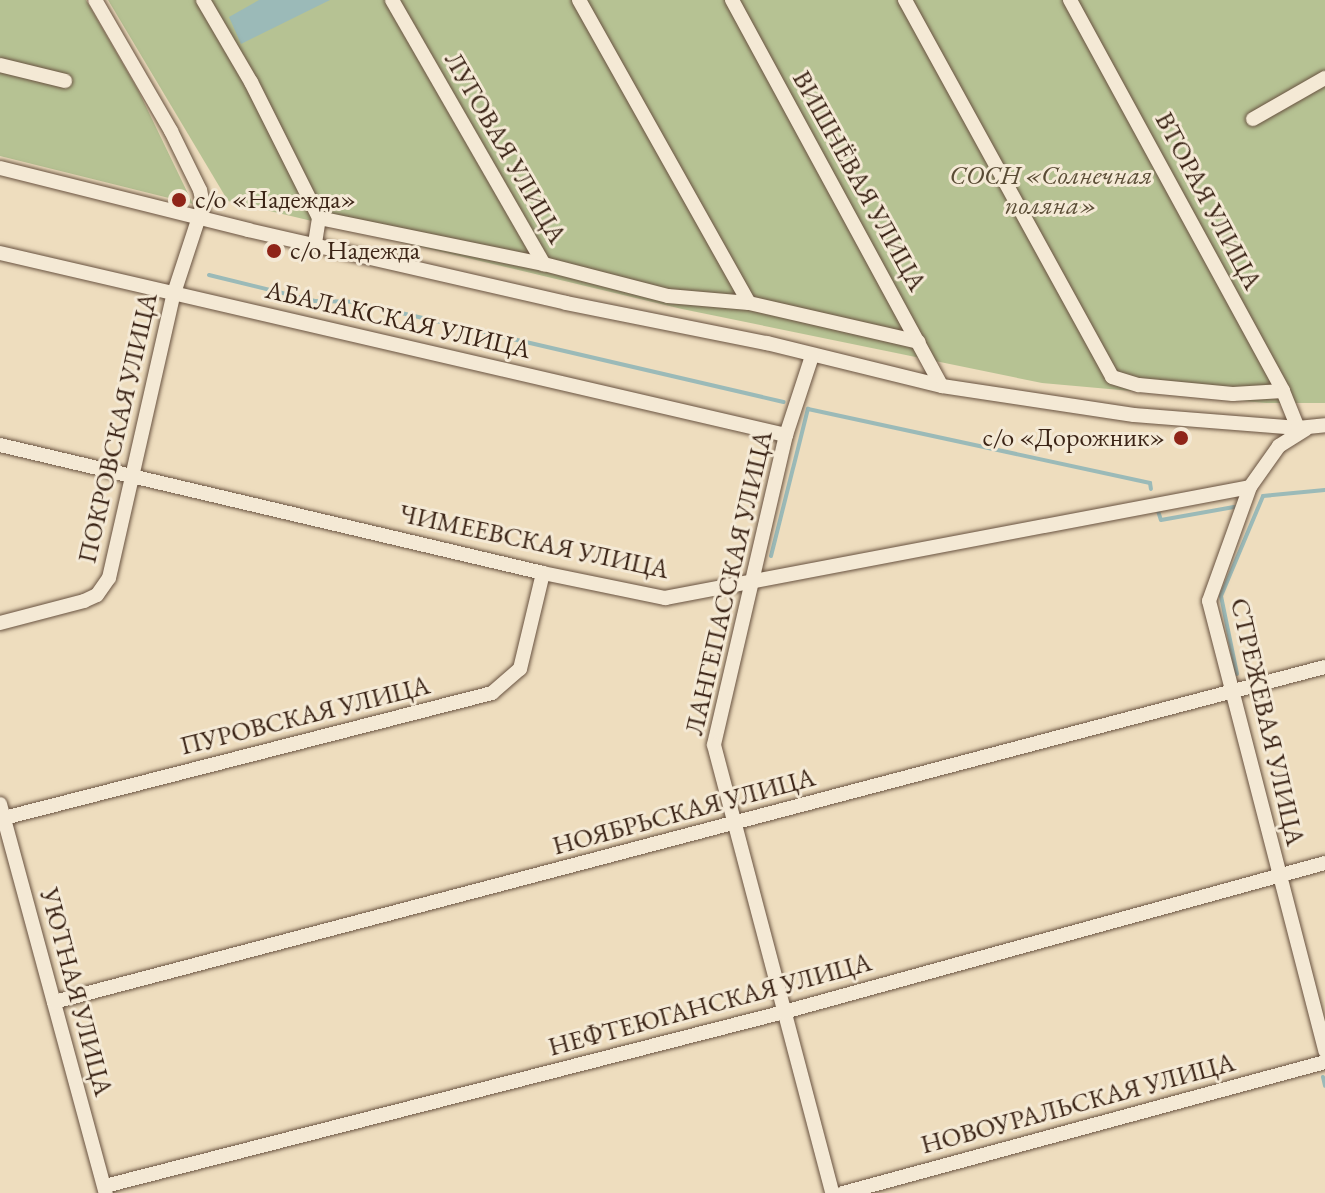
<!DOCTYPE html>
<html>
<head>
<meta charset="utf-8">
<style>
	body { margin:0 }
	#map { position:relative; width:1325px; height:1193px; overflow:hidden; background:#eeddbe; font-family:"EB Garamond",serif }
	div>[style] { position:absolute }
	.green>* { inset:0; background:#b6c293 }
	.water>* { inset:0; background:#9bbab8 }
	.stream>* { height:4px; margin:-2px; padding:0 2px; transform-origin:2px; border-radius:2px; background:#9bbab8 }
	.roads { filter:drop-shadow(0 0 2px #685240) drop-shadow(0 0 2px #685240) }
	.minor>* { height:14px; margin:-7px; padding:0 7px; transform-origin:7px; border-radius:7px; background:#f4e9d5 }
	.dots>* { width:22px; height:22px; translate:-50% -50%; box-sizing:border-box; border:4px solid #f4e9d5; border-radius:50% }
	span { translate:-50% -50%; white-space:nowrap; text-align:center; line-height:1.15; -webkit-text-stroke:6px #f4e9d5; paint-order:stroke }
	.street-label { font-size:26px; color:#3b2416 }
	.park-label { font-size:26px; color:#5a4c35; font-style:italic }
	.poi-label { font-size:26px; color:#3b2416 }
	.left { translate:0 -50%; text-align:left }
	.right { translate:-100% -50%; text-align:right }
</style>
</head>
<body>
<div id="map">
	<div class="green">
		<i style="clip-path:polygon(0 0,86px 0,138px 90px,193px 204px,0 156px)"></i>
		<i style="clip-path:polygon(108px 0,1325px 0,1325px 403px,1266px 403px,1042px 383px,682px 309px,228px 201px)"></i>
	</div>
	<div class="water">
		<i style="clip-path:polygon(259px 0,330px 0,241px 44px,229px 17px)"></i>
	</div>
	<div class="stream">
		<i style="left:209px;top:275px;width:109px;rotate:13.8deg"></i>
		<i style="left:315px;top:301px;width:39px;rotate:1deg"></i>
		<i style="left:354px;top:302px;width:441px;rotate:13.1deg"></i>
		<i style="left:1158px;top:511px;width:9px;rotate:72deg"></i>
		<i style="left:1161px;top:520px;width:74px;rotate:-10.1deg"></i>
		<i style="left:771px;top:556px;width:152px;rotate:-75.9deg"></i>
		<i style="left:808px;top:409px;width:350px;rotate:12.2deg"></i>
		<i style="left:1150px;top:483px;width:6px;rotate:81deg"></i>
		<i style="left:1237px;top:674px;width:80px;rotate:-101.6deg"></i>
		<i style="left:1221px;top:596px;width:108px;rotate:-67.2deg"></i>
		<i style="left:1263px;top:496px;width:62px;rotate:-5.5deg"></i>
		<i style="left:1323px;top:1077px;width:9px;rotate:77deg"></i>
	</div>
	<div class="roads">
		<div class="minor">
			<i style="left:203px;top:0;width:95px;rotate:59.7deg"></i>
			<i style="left:251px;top:82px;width:152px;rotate:63.4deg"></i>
			<i style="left:319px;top:218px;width:26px;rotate:99deg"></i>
			<i style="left:392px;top:0;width:305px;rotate:60.1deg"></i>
			<i style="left:544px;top:264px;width:128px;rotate:14.5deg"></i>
			<i style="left:668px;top:296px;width:81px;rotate:4.9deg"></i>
			<i style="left:579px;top:0;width:347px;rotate:60.7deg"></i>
			<i style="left:749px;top:303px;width:174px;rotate:12.9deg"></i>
			<i style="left:732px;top:0;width:439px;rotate:61.5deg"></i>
			<i style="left:905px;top:0;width:430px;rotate:61.2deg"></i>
			<i style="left:1112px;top:377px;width:28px;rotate:17deg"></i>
			<i style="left:1139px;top:385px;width:94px;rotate:5.5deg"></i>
			<i style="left:1233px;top:394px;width:50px;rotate:-3.4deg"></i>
			<i style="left:1070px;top:0;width:445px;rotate:61.4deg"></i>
			<i style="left:1283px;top:391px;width:40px;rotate:68deg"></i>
			<i style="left:0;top:65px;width:67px;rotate:13.8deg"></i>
			<i style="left:1253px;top:119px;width:83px;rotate:-29.7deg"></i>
			<i style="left:0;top:168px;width:256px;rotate:14deg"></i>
			<i style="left:248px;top:230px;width:326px;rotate:12.9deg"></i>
			<i style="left:566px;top:303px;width:205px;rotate:11.3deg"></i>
			<i style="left:767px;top:343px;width:180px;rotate:13.8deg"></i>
			<i style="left:942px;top:386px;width:194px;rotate:8.6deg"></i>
			<i style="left:1134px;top:415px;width:165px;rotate:4.5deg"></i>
			<i style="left:1298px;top:428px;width:27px;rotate:-6deg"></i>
			<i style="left:319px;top:218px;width:230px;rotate:11.6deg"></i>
			<i style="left:0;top:253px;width:807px;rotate:13.04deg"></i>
			<i style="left:812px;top:356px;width:83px;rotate:108.2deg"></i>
			<i style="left:786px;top:435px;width:318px;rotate:103.1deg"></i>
			<i style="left:714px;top:745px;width:463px;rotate:75.2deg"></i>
			<i style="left:1306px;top:429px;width:32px;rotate:148deg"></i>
			<i style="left:1279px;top:446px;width:50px;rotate:125.3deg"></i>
			<i style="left:1250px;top:487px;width:121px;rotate:109.8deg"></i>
			<i style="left:1209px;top:601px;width:465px;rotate:75.5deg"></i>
			<i style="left:0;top:445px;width:558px;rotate:13.26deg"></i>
			<i style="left:543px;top:573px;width:125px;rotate:11.6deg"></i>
			<i style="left:665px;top:598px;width:595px;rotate:-10.74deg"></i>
			<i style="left:0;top:623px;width:87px;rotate:-14.7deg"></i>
			<i style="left:84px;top:601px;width:14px;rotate:-25deg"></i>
			<i style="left:97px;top:595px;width:21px;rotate:-55deg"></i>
			<i style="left:109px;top:578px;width:292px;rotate:-77.2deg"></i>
			<i style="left:174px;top:293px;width:93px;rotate:-71.8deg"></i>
			<i style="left:203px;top:205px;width:15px;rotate:-101deg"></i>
			<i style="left:200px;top:190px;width:66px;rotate:-116.2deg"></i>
			<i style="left:171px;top:131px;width:151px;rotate:-120.1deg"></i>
			<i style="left:0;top:804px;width:403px;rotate:74.8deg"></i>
			<i style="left:0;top:819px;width:508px;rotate:-14.36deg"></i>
			<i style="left:492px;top:693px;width:37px;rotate:-41deg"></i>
			<i style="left:520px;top:669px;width:99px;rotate:-76.5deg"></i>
			<i style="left:54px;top:1002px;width:1314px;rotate:-14.77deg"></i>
			<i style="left:105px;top:1186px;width:701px;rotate:-14.37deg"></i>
			<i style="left:784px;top:1012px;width:561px;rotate:-15.4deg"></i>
			<i style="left:843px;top:1193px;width:499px;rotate:-15.2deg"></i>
		</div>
	</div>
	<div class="dots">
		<i style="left:179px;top:200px;background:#8f2418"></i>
		<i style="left:274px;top:251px;background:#8f2418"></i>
		<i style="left:1181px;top:438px;background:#8f2418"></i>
	</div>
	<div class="street-label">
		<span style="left:505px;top:148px;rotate:60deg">ЛУГОВАЯ УЛИЦА</span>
		<span style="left:859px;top:181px;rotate:61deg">ВИШНЁВАЯ УЛИЦА</span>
		<span style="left:1208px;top:201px;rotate:62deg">ВТОРАЯ УЛИЦА</span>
		<span style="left:398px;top:320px;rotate:13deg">АБАЛАКСКАЯ УЛИЦА</span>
		<span style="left:118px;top:428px;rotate:-77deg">ПОКРОВСКАЯ УЛИЦА</span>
		<span style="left:534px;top:542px;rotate:12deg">ЧИМЕЕВСКАЯ УЛИЦА</span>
		<span style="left:729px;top:583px;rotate:-77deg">ЛАНГЕПАССКАЯ УЛИЦА</span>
		<span style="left:305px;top:716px;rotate:-14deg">ПУРОВСКАЯ УЛИЦА</span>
		<span style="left:1267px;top:722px;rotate:77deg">СТРЕЖЕВАЯ УЛИЦА</span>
		<span style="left:684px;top:812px;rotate:-15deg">НОЯБРЬСКАЯ УЛИЦА</span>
		<span style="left:76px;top:992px;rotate:75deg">УЮТНАЯ УЛИЦА</span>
		<span style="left:710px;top:1005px;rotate:-15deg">НЕФТЕЮГАНСКАЯ УЛИЦА</span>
		<span style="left:1078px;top:1104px;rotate:-15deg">НОВОУРАЛЬСКАЯ УЛИЦА</span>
	</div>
	<div class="park-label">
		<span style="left:1051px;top:191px">СОСН «Солнечная<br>поляна»</span>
	</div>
	<div class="poi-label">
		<span class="left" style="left:195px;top:200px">с/о «Надежда»</span>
		<span class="left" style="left:290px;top:251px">с/о Надежда</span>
		<span class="right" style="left:1165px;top:438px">с/о «Дорожник»</span>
	</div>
</div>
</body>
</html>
